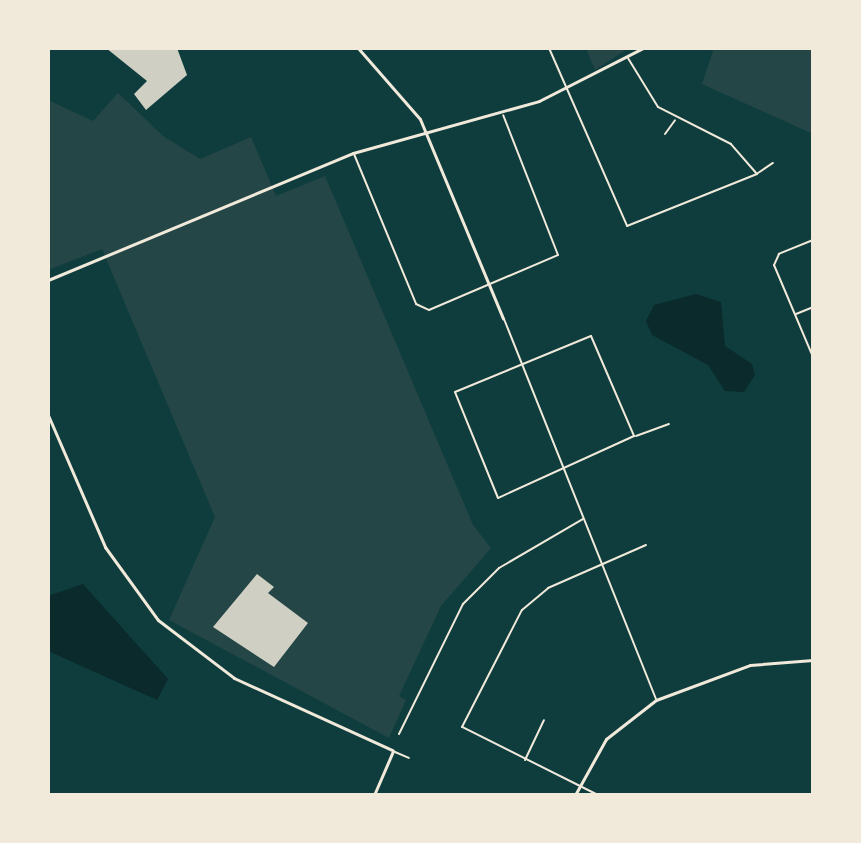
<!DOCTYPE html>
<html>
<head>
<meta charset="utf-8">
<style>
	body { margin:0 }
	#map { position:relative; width:861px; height:843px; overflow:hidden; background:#0f3d3e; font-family:"PT Sans",sans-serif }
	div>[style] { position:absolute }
	.green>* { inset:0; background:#244646 }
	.water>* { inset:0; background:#0a2a2b }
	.building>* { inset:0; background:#cfcfc3 }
	.minor>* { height:2px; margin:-1px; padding:0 1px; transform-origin:1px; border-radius:1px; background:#f1e9da }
	.tertiary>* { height:3px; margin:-1.5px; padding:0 1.5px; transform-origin:1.5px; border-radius:1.5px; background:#f1e9da }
	.secondary>* { height:3px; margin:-1.5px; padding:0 1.5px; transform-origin:1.5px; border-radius:1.5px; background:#f1e9da }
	span { translate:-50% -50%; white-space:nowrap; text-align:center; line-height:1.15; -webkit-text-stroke:6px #f1e9da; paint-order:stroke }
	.frame { position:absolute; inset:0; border:50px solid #f1e9da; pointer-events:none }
</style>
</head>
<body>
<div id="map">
	<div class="green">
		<i style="clip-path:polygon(586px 48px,629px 48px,595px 70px)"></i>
		<i style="clip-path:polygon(714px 48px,813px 48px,813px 134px,702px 84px)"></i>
		<i style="clip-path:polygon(118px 93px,163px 136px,200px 159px,251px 137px,276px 196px,325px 176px,473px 525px,491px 548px,441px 606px,399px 696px,406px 700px,389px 738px,169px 620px,215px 517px,102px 249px,48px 270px,48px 100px,93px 121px)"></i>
	</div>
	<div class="water">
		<i style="clip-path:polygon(696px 294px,721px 302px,725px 346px,752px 364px,755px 375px,744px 392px,725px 391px,708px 365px,652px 335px,646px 321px,654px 305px)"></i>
		<i style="clip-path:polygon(83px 584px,168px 679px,157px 700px,48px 651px,48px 596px)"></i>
	</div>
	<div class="building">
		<i style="clip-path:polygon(106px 48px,177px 48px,187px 75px,146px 110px,134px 94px,147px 81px)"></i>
		<i style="clip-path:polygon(257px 574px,274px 587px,268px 593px,308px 623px,274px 667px,213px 627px)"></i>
	</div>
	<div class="minor">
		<i style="left:549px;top:48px;width:194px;rotate:66.3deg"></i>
		<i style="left:627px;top:226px;width:140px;rotate:-21.8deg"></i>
		<i style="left:757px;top:174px;width:40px;rotate:-131deg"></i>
		<i style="left:731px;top:144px;width:82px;rotate:-153.1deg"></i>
		<i style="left:658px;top:107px;width:57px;rotate:-121.5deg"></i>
		<i style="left:665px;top:134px;width:17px;rotate:-54deg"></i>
		<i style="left:354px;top:154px;width:162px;rotate:67.5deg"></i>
		<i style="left:416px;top:304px;width:14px;rotate:25deg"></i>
		<i style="left:429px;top:310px;width:140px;rotate:-23.1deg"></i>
		<i style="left:558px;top:255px;width:150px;rotate:-111.4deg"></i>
		<i style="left:758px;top:173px;width:18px;rotate:-34deg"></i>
		<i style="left:813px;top:240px;width:37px;rotate:158deg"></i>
		<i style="left:779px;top:254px;width:12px;rotate:114deg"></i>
		<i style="left:774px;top:265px;width:100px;rotate:67deg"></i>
		<i style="left:796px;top:314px;width:18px;rotate:-22deg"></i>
		<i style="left:504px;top:319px;width:409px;rotate:68.2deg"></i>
		<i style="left:591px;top:336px;width:109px;rotate:66.7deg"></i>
		<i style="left:634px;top:436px;width:149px;rotate:155.5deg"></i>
		<i style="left:498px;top:498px;width:114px;rotate:-112.1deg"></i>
		<i style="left:455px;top:392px;width:147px;rotate:-22.4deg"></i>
		<i style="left:636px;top:436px;width:35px;rotate:-20deg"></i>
		<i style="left:399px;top:734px;width:145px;rotate:-63.8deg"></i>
		<i style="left:463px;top:604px;width:51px;rotate:-45deg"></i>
		<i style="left:499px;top:568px;width:97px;rotate:-30.3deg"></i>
		<i style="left:395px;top:752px;width:15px;rotate:23deg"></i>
		<i style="left:525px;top:760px;width:44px;rotate:-64.6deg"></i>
		<i style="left:598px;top:795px;width:152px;rotate:-153.4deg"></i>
		<i style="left:462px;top:727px;width:131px;rotate:-62.9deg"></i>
		<i style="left:522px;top:610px;width:34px;rotate:-40deg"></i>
		<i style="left:548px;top:588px;width:107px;rotate:-23.7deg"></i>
	</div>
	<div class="tertiary">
		<i style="left:358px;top:48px;width:94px;rotate:48.9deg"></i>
		<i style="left:420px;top:119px;width:216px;rotate:67.4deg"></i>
		<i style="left:48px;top:280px;width:330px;rotate:-22.6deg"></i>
		<i style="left:353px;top:153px;width:193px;rotate:-15.6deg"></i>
		<i style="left:539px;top:101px;width:117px;rotate:-27deg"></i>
		<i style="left:48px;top:415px;width:144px;rotate:66.6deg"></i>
		<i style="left:105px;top:547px;width:90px;rotate:54deg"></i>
		<i style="left:158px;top:620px;width:96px;rotate:37.3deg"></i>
		<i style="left:234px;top:678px;width:174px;rotate:24.5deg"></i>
		<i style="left:575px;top:795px;width:64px;rotate:-61deg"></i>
		<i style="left:606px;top:739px;width:63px;rotate:-38deg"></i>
		<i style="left:656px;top:700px;width:100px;rotate:-20.4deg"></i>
		<i style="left:750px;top:665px;width:63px;rotate:-4.5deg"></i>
	</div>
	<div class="secondary">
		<i style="left:374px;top:795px;width:48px;rotate:-66.6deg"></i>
	</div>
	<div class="frame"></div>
</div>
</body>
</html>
